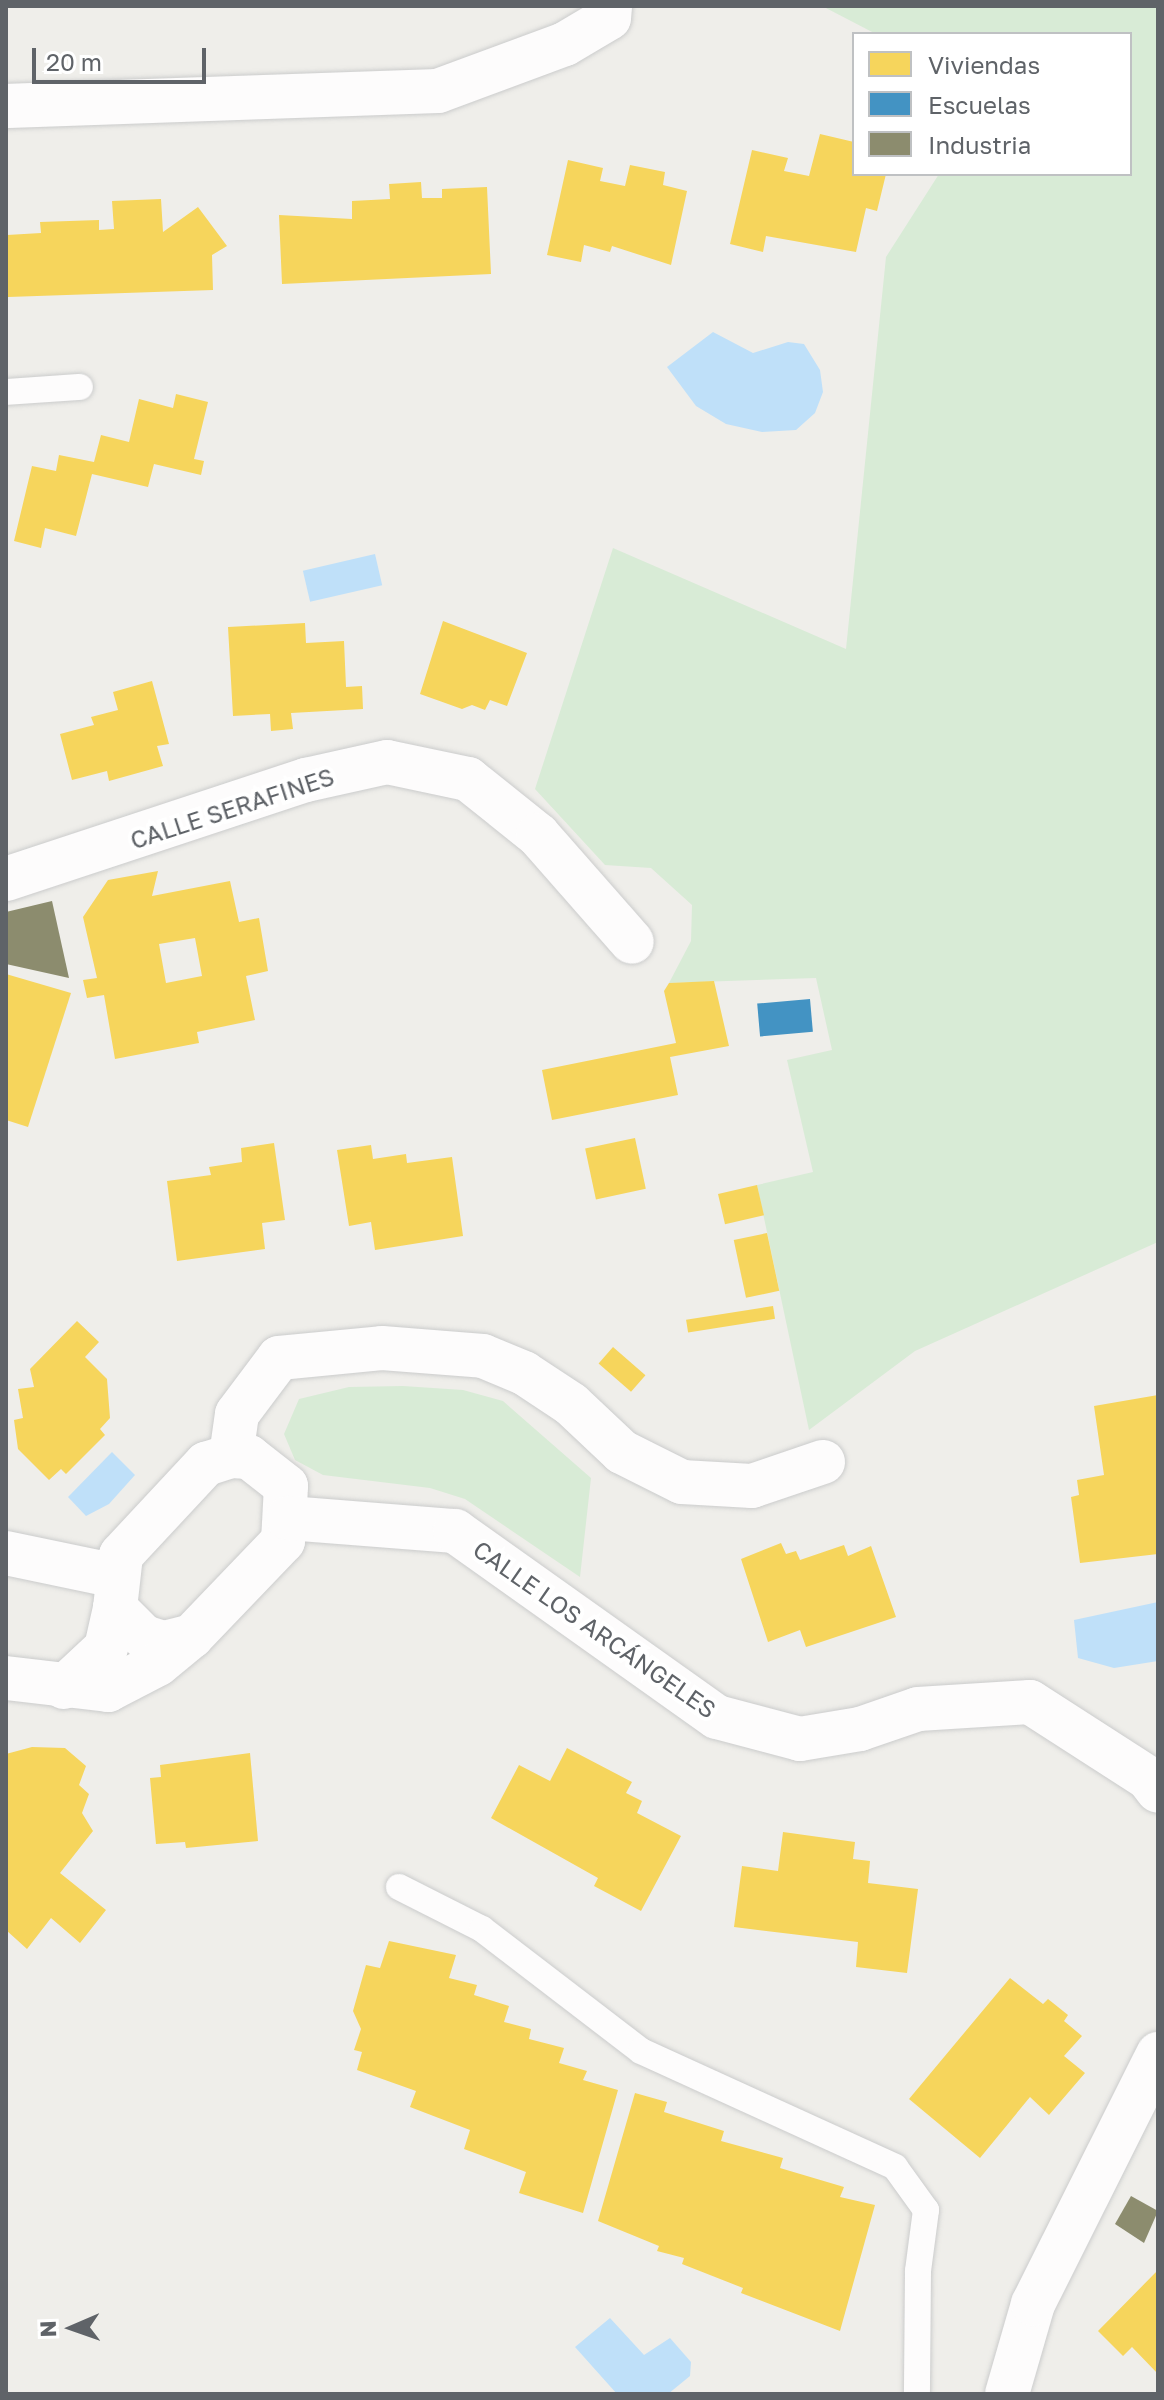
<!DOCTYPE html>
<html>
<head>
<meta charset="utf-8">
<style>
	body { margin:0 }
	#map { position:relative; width:1164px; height:2400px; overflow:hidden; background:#efeeea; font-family:"Golos Text",sans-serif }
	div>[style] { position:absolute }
	.green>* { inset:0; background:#d8ebd6 }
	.water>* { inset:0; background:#bfe0f9; transform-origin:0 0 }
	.homes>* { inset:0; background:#f6d55c; transform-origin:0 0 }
	.schools>* { inset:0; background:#4393c3; transform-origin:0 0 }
	.industry>* { inset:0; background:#8c8c6e }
	.roads { filter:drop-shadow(0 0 2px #cbcccc) drop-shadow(0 0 2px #cbcccc) }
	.service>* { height:26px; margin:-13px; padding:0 13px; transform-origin:13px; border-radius:13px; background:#fdfcfc }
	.minor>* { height:44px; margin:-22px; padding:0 22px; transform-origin:22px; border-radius:22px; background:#fdfcfc }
	.tertiary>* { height:44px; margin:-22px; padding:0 22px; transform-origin:22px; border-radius:22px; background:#fdfcfc }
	span { translate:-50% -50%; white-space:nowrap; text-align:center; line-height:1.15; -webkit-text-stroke:8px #fff; paint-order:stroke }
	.street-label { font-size:24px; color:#5f6368 }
	.frame { position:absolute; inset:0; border:8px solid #5f6368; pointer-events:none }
	.legend { position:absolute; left:852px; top:32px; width:280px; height:144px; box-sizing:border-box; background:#fff; border:2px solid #bfc1c3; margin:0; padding:10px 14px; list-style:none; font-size:24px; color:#5f6368 }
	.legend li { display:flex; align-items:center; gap:16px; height:40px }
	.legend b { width:40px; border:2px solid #bfc1c3 }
	.north { position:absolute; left:32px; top:2288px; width:80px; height:80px; -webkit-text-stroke:6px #fff; paint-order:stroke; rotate:268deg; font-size:22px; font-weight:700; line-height:32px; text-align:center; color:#5f6368 }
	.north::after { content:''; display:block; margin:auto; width:28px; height:36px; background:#5f6368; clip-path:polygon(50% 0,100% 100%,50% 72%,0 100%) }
	.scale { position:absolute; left:32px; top:48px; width:174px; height:36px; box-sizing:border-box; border:4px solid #5f6368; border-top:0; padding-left:10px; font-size:24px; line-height:28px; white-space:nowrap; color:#5f6368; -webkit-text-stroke:6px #fff; paint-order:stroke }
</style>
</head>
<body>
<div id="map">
	<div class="green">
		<i style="clip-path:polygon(1158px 6px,1158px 1242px,915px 1351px,809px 1430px,757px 1185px,813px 1172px,787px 1060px,832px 1050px,816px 978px,669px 983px,691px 941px,692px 905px,651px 868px,605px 865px,535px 789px,613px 548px,846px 649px,886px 257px,939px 174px,1130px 174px,1130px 34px,876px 34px,824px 7px)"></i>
		<i style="clip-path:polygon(403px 1386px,463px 1390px,503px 1401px,591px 1478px,580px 1577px,465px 1499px,430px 1488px,323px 1475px,295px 1460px,284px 1434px,299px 1399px,349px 1387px)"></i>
	</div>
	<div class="water">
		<i style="clip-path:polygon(713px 332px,753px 353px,788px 342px,804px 344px,820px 370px,823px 392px,815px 413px,796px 430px,762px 432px,726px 424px,696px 406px,667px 367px)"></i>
		<i style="left:375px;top:554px;width:32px;height:74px;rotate:77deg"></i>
		<i style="clip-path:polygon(112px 1452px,135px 1475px,109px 1504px,86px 1516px,68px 1497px)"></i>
		<i style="clip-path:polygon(1158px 1602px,1158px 1661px,1114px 1668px,1078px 1658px,1074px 1620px)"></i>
		<i style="clip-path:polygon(610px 2318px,644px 2355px,670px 2338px,691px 2362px,690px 2376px,668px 2394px,617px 2394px,575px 2347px)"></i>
	</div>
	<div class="homes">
		<i style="clip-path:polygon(820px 134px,854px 142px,854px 174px,886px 174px,877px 211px,866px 208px,856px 252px,766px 236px,763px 252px,730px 244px,752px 150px,788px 158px,784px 171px,809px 176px)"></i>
		<i style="clip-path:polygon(568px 160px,603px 168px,600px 181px,625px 186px,630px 165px,665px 172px,663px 185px,687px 191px,671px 265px,612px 246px,610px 252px,584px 245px,581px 262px,547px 255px)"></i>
		<i style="clip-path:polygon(421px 182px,422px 198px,442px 198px,442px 189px,487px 187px,491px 274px,282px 284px,279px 215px,352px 219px,352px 201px,390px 199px,389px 184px)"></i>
		<i style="clip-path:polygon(161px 199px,163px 232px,198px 207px,227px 246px,212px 255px,213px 290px,8px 297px,7px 235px,41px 233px,40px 222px,99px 220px,99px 230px,114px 229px,112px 201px)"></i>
		<i style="clip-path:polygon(176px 394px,208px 402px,194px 459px,204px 461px,201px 475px,154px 464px,148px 487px,92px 474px,76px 536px,45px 528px,41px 548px,14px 541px,32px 466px,56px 471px,59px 455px,94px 462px,101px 435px,129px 442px,139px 399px,173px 408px)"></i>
		<i style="clip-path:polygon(443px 621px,527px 653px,507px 706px,490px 700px,485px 710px,472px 705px,462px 709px,420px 694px)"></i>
		<i style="clip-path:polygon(305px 623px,306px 643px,344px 641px,346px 687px,362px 686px,363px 709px,291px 713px,293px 729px,271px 731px,270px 714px,233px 716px,228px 627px)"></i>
		<i style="clip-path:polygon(152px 681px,169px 744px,157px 746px,163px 766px,109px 781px,107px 771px,72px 780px,60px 734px,94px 725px,91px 717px,118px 710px,113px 692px)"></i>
		<i style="clip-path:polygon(evenodd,158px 871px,152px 896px,230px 881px,239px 922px,259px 918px,268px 971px,246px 976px,255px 1020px,197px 1032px,199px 1043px,115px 1059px,104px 995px,87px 998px,83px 980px,97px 978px,83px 917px,108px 880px,158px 871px,195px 938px,202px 976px,166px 983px,159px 944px,195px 938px)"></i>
		<i style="clip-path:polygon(6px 974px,71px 993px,28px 1127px,6px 1120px)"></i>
		<i style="clip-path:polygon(714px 981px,729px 1046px,670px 1057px,678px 1095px,552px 1120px,542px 1070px,676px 1043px,664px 991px,669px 983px)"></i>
		<i style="left:635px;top:1138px;width:52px;height:51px;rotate:78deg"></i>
		<i style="clip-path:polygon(274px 1143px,285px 1220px,262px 1223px,265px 1249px,177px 1261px,167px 1181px,211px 1175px,209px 1167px,242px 1162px,241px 1148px)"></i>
		<i style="clip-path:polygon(371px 1145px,373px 1159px,406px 1154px,407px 1163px,452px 1157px,463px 1236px,375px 1250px,371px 1222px,349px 1226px,337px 1150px)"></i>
		<i style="left:757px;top:1185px;width:31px;height:40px;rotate:77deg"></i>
		<i style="left:767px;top:1233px;width:59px;height:34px;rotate:78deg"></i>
		<i style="left:773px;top:1306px;width:13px;height:88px;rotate:81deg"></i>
		<i style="clip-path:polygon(77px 1321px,99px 1342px,85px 1357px,107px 1379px,110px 1418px,100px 1429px,105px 1435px,66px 1474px,61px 1469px,49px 1480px,18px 1449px,14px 1420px,23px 1418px,18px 1389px,34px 1387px,30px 1369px)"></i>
		<i style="left:613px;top:1347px;width:43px;height:22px;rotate:41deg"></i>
		<i style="clip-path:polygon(1158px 1395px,1158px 1554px,1080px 1563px,1071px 1497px,1079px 1495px,1077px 1480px,1104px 1475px,1094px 1406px)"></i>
		<i style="clip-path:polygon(781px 1543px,786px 1554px,796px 1551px,800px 1560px,844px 1545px,848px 1556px,871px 1546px,896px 1617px,806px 1647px,800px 1630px,768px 1642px,741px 1559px)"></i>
		<i style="clip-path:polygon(32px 1747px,65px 1748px,86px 1766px,79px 1785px,89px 1794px,82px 1813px,93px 1831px,60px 1873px,106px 1910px,80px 1943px,51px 1918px,27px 1949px,6px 1930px,6px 1754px)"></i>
		<i style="clip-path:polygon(567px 1748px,632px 1782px,626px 1793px,642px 1801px,637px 1813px,681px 1836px,641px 1911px,594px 1886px,598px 1878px,491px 1818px,519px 1765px,550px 1781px)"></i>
		<i style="clip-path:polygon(250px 1753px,258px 1841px,186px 1848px,185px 1842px,156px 1844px,150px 1778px,161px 1777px,160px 1765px)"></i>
		<i style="clip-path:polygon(783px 1832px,855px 1842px,853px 1859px,870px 1861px,868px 1883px,918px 1889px,907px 1973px,856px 1967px,858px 1942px,734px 1927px,742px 1866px,778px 1871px)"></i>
		<i style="clip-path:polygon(389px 1941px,456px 1955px,449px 1978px,477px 1985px,474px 1995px,509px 2006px,504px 2022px,531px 2029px,529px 2039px,564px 2048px,559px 2063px,587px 2071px,583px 2080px,618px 2090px,583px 2213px,519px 2193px,526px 2172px,464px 2149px,470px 2130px,410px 2107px,416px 2091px,357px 2070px,362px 2052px,354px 2050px,361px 2029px,353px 2011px,366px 1965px,380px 1968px)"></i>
		<i style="clip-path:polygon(1010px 1978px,1043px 2004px,1048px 1999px,1068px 2015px,1064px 2021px,1082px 2036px,1064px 2056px,1085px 2073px,1049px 2115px,1030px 2097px,980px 2158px,909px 2099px)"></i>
		<i style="clip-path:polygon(635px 2093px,667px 2102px,664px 2112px,724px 2131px,721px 2141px,783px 2158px,780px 2168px,844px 2187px,840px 2197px,875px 2205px,840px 2331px,741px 2293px,743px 2288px,682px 2264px,684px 2258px,657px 2251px,659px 2246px,598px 2221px)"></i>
		<i style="clip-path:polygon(1158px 2270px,1158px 2374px,1132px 2347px,1123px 2356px,1098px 2331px)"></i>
	</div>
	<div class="schools">
		<i style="left:810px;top:999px;width:33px;height:53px;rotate:85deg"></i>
	</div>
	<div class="industry">
		<i style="clip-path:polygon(52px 901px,69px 978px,6px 964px,6px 912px)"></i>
		<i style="clip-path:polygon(1131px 2196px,1158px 2211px,1144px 2243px,1115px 2224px)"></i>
	</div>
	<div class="roads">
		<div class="service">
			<i style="left:6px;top:392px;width:74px;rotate:-3.9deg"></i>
			<i style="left:399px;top:1887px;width:93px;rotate:26.8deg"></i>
			<i style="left:482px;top:1929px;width:200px;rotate:37.5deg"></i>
			<i style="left:641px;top:2051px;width:279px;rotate:24.5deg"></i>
			<i style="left:895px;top:2167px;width:53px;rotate:54.2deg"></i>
			<i style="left:926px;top:2210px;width:62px;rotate:97.5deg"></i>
			<i style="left:918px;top:2271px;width:123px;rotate:90.5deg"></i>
		</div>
		<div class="minor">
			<i style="left:6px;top:106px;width:432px;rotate:-2deg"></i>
			<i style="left:438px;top:91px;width:135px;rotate:-20.3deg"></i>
			<i style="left:565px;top:44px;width:51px;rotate:-30.6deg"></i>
			<i style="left:609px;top:18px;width:12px;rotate:-85deg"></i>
			<i style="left:6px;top:879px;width:316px;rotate:-18.3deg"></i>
			<i style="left:306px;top:780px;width:83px;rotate:-12.5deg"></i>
			<i style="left:387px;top:762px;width:83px;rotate:11.9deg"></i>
			<i style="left:468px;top:779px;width:90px;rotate:38.7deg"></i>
			<i style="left:538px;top:835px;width:142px;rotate:48.7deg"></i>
			<i style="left:231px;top:1456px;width:42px;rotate:-81.9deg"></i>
			<i style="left:237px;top:1414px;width:70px;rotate:-53.1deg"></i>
			<i style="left:279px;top:1358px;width:103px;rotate:-5.5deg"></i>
			<i style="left:382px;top:1348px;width:101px;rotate:4.5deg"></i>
			<i style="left:483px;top:1356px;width:44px;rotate:22.5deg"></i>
			<i style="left:524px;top:1373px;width:56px;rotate:33.4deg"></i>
			<i style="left:571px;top:1404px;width:70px;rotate:43.3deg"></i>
			<i style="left:622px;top:1452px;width:67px;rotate:26.6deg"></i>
			<i style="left:682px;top:1482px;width:70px;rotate:3.3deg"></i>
			<i style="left:752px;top:1486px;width:75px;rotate:-18.7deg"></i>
			<i style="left:6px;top:1553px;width:112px;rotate:11.8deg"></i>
		</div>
		<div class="tertiary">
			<i style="left:231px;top:1456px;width:18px;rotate:3deg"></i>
			<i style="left:249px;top:1457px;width:47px;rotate:38.1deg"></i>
			<i style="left:286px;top:1486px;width:55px;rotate:93.1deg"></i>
			<i style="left:283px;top:1541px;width:132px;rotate:133.8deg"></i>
			<i style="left:192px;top:1636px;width:30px;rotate:166deg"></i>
			<i style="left:163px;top:1643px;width:20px;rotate:-162deg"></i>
			<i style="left:144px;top:1637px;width:41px;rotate:-135deg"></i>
			<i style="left:115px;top:1608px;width:53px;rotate:-83.5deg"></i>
			<i style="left:121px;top:1555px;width:125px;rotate:-47deg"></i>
			<i style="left:206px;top:1464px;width:26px;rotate:-18deg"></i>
			<i style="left:288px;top:1518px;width:168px;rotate:4.5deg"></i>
			<i style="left:455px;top:1531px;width:321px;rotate:35.4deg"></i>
			<i style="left:717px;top:1717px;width:86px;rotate:14.8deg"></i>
			<i style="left:800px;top:1739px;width:61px;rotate:-9.5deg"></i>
			<i style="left:860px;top:1729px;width:61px;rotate:-19deg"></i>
			<i style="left:918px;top:1709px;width:112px;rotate:-3.6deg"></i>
			<i style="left:1030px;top:1702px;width:140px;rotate:32.8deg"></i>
			<i style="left:1148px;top:1778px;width:16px;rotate:52deg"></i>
			<i style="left:6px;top:1678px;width:103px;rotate:6.7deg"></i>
			<i style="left:108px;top:1690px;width:56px;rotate:-27.5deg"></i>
			<i style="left:158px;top:1664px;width:44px;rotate:-39.5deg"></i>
			<i style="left:64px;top:1687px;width:57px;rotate:-42.9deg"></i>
			<i style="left:106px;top:1648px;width:41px;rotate:-77.3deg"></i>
			<i style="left:1007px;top:2394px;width:94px;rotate:-73.9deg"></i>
			<i style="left:1033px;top:2304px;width:280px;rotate:-63.4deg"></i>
		</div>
	</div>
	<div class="street-label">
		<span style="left:232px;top:808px;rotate:-18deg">CALLE SERAFINES</span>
		<span style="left:595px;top:1629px;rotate:35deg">CALLE LOS ARCÁNGELES</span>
	</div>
	<div class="frame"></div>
	<ul class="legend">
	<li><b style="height:22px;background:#f6d55c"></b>Viviendas</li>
	<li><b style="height:22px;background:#4393c3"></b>Escuelas</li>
	<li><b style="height:22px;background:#8c8c6e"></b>Industria</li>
	</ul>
	<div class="north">N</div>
	<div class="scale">20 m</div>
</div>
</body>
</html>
